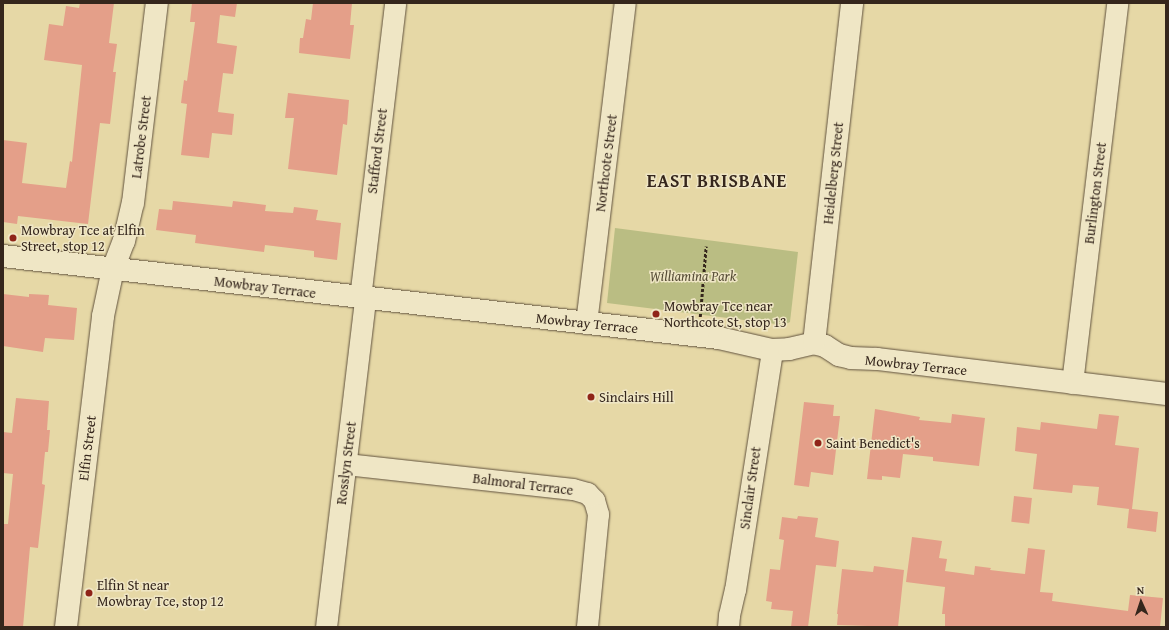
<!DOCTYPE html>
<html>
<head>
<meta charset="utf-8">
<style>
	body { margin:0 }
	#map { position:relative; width:1169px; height:630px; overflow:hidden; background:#e6d8a6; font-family:"Gentium Book Plus",serif }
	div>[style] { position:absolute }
	.green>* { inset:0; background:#babd83 }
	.building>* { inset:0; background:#e49f89; transform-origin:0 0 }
	.path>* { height:2.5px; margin-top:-1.25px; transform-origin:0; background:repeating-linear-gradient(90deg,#35261c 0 3px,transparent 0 5px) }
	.roads { filter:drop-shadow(0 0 1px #61523e) drop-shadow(0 0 1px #61523e) }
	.street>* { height:21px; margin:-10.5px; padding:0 10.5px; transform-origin:10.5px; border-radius:10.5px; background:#efe6c5 }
	.secondary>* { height:22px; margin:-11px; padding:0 11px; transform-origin:11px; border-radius:11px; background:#efe6c5 }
	.dots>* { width:11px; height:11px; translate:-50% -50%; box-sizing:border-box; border:2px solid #efe6c5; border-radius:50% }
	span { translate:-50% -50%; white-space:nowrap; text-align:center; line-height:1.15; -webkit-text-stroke:3px #efe6c5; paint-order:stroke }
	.street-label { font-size:14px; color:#35261c }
	.poi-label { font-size:14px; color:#35261c }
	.left { translate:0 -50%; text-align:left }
	.park-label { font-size:14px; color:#564c36; font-style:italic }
	.district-label { font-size:18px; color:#35261c; font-weight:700; letter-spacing:1px }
	.frame { position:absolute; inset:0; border:4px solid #35261c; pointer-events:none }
	.north { position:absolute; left:1121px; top:582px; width:40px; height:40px; -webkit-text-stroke:3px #efe6c5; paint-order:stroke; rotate:357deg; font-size:11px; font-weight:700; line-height:16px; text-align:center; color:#35261c }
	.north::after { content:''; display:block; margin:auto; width:14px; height:18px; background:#35261c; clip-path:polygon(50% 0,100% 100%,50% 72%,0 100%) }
</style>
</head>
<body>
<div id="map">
	<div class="green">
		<i style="clip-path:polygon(615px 228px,798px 252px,790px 322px,784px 325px,607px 303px)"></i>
	</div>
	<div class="building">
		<i style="clip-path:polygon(80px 3px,114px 3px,109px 43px,117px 44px,113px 72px,116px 72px,110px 124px,100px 123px,88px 224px,18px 216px,17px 224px,3px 222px,3px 140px,27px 143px,22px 183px,66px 188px,70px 161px,72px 162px,82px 65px,44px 60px,49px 24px,63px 26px,66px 6px,79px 8px)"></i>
		<i style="clip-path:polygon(192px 3px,237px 3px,235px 17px,220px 15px,217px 43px,237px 46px,233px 74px,223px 73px,218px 112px,234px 114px,232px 135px,212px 133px,209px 158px,181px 155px,187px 104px,181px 103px,184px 80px,187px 81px,195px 22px,190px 22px)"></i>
		<i style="clip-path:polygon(313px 3px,352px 3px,350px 25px,354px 25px,350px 59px,299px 53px,300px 38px,303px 38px,306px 19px,311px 20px)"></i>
		<i style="clip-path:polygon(288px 93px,349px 100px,347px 125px,343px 124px,337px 175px,288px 169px,294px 118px,285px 118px)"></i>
		<i style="clip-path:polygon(173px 201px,232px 207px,233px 201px,266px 205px,265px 211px,293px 213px,294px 207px,318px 210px,316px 220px,341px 223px,337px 260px,314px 257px,314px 251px,265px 245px,264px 252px,195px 243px,196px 235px,156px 230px,159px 209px,172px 210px)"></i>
		<i style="clip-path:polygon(3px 294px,29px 297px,29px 294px,49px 295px,48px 305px,77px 308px,74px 340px,45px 338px,43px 352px,3px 346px)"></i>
		<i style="clip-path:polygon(16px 398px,49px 401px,47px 430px,50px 430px,48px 452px,45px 452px,42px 484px,45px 485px,38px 548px,30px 547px,23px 627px,3px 627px,3px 524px,8px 524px,13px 474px,3px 473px,3px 432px,12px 433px)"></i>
		<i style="clip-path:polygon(804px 402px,834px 405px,833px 416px,840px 416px,833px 475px,811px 472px,809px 487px,794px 485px)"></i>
		<i style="clip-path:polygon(875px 409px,920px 417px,919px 420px,951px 423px,952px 414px,985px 418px,979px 466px,933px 461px,933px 457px,903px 454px,900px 478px,882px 476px,882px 480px,867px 479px)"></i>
		<i style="clip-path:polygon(1099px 414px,1119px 416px,1115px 445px,1139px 448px,1132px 509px,1158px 512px,1156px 532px,1127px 528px,1129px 509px,1097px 505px,1099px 487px,1073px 485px,1072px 493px,1033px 489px,1037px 454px,1015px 451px,1017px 427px,1040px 430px,1041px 422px,1097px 429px)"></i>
		<i style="left:1014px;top:496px;width:18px;height:26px;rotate:6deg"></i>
		<i style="clip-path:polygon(798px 516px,818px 518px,815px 537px,839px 541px,836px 567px,816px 565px,808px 627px,791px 627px,793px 611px,771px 609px,772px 602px,766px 601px,770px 569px,780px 570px,784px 540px,779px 539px,782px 517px,797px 519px)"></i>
		<i style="clip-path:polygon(912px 537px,942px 541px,939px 558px,947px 559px,945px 571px,974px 575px,975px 566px,991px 568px,990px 570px,1025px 574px,1028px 548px,1045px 550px,1040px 592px,1053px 593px,1052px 601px,1128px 611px,1130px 595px,1163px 598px,1160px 627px,945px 626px,945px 614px,942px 614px,945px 587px,906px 582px)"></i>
		<i style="clip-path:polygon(874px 566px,904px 570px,898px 627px,837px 625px,838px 614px,837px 614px,842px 569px,873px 572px)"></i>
	</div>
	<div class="path">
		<i style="left:700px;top:317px;width:71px;rotate:-85.2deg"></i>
	</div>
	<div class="roads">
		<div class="street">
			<i style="left:360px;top:298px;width:297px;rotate:-83.2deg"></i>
			<i style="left:586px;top:323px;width:322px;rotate:-83.1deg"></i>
			<i style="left:1072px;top:383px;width:383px;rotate:-83.2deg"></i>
			<i style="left:346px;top:464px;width:228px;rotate:6.3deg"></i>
			<i style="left:573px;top:489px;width:15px;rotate:16deg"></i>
			<i style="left:587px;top:493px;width:10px;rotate:45deg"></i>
			<i style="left:594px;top:500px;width:15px;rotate:74deg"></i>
			<i style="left:598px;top:514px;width:114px;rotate:95.6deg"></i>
			<i style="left:326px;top:627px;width:330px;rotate:-83.2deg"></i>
			<i style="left:728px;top:627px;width:12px;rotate:-85deg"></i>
			<i style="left:729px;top:615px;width:26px;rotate:-77deg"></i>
			<i style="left:735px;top:590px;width:243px;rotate:-81.2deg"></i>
		</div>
		<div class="secondary">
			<i style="left:3px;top:256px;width:721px;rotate:6.53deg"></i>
			<i style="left:719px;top:338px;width:54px;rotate:12.8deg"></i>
			<i style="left:772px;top:350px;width:17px;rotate:-3deg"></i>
			<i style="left:789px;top:349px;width:26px;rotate:-13deg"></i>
			<i style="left:814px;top:343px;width:11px;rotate:15deg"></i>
			<i style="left:825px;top:346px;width:17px;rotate:33deg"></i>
			<i style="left:839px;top:355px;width:12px;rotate:14deg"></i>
			<i style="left:851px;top:358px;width:26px;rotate:2deg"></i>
			<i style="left:877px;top:359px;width:291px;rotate:6.9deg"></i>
			<i style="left:814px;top:343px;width:342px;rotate:-83.6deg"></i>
			<i style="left:66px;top:627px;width:313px;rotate:-83.2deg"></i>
			<i style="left:103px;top:316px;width:48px;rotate:-78deg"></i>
			<i style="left:113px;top:269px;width:30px;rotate:-69deg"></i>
			<i style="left:124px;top:241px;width:39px;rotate:-77deg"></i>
			<i style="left:133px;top:203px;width:201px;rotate:-83.2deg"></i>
		</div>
	</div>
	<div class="dots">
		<i style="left:13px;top:238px;background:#8f2418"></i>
		<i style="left:656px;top:314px;background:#8f2418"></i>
		<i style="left:591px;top:397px;background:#8f2418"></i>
		<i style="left:818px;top:443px;background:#8f2418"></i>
		<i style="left:89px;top:593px;background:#8f2418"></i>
	</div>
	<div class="street-label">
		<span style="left:141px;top:137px;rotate:-83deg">Latrobe Street</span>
		<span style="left:377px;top:151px;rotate:-83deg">Stafford Street</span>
		<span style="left:606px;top:163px;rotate:-83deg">Northcote Street</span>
		<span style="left:833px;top:173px;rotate:-84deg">Heidelberg Street</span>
		<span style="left:1095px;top:193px;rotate:-83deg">Burlington Street</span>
		<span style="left:265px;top:287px;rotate:7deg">Mowbray Terrace</span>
		<span style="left:587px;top:323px;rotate:6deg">Mowbray Terrace</span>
		<span style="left:916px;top:365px;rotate:6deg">Mowbray Terrace</span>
		<span style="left:87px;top:448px;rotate:-83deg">Elfin Street</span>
		<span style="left:346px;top:463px;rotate:-83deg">Rosslyn Street</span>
		<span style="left:523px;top:484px;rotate:7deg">Balmoral Terrace</span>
		<span style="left:750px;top:488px;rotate:-82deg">Sinclair Street</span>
	</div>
	<div class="poi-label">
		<span class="left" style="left:21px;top:238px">Mowbray Tce at Elfin<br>Street, stop 12</span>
		<span class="left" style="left:664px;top:314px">Mowbray Tce near<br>Northcote St, stop 13</span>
		<span class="left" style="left:599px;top:397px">Sinclairs Hill</span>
		<span class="left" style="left:826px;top:443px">Saint Benedict's</span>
		<span class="left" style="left:97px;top:593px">Elfin St near<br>Mowbray Tce, stop 12</span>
	</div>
	<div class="park-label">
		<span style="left:693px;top:276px">Williamina Park</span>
	</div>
	<div class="district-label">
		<span style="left:717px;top:181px">EAST BRISBANE</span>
	</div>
	<div class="frame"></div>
	<div class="north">N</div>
</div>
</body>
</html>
